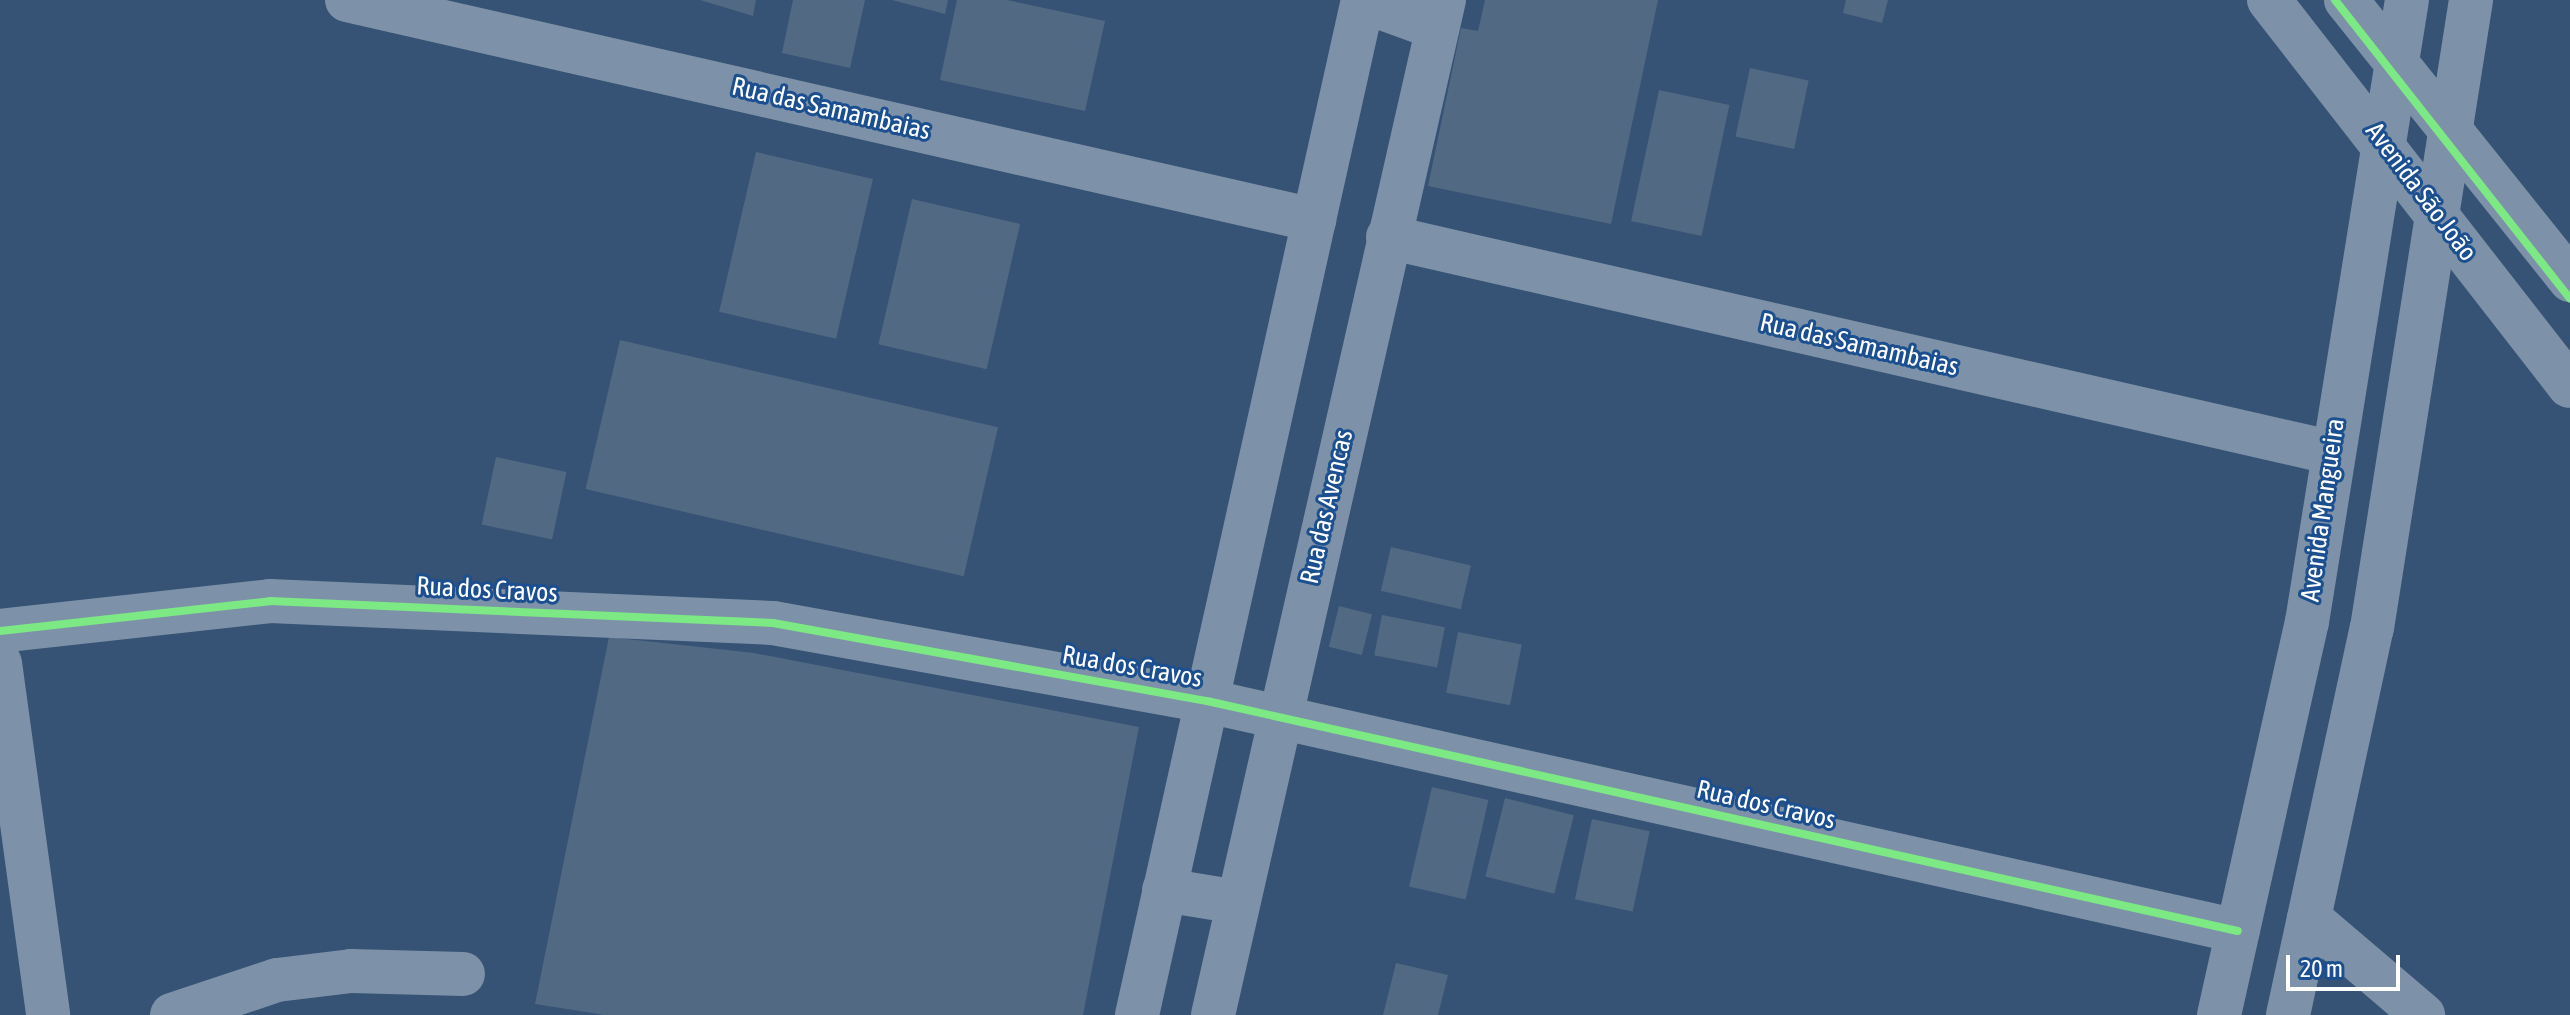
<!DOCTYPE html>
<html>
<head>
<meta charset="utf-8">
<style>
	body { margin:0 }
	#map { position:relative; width:2570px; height:1015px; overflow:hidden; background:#365274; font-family:"Asap Condensed",sans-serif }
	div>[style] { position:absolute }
	.building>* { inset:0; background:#526984; transform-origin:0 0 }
	.minor>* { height:44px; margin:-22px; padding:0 22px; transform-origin:22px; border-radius:22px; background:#7d92a8 }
	.cycleway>* { height:8px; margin:-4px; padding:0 4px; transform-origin:4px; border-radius:4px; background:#7ce984 }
	span { translate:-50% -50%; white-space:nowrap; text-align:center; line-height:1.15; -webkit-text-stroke:6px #1b4f8f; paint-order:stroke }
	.street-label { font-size:26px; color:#fff }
	.scale { position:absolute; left:2286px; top:955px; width:114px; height:36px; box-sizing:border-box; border:4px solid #fff; border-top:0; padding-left:10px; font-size:24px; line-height:28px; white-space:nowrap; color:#fff; -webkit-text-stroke:6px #1b4f8f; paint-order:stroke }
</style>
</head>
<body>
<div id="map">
	<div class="building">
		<i style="clip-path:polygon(700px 0,756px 0,753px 16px)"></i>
		<i style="clip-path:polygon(793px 0,865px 0,850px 68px,782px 53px)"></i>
		<i style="clip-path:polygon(892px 0,948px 0,945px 14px)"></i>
		<i style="clip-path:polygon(957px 0,1007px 0,1105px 21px,1085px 111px,940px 80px)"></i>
		<i style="clip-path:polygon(1485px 0,1658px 0,1611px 224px,1428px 186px,1461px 28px,1478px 31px)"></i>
		<i style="clip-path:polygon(1846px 0,1888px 0,1882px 23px,1843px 13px)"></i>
		<i style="left:1750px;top:68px;width:60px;height:70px;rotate:12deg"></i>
		<i style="left:1659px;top:90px;width:72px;height:134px;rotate:12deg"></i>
		<i style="left:756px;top:152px;width:120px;height:164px;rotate:13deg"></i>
		<i style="left:912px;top:199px;width:111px;height:149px;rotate:13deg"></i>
		<i style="left:620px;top:340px;width:388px;height:153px;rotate:13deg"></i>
		<i style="left:496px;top:457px;width:72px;height:69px;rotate:12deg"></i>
		<i style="left:1391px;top:547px;width:82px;height:45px;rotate:13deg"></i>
		<i style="left:1339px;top:606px;width:34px;height:42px;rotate:14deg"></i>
		<i style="left:1382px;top:615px;width:64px;height:41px;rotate:11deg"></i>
		<i style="left:1458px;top:632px;width:65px;height:62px;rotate:11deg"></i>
		<i style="clip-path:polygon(609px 637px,754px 653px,1139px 727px,1083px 1015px,605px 1015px,535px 1004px)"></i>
		<i style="left:1432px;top:787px;width:58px;height:102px;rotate:13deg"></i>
		<i style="left:1505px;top:798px;width:71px;height:81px;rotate:14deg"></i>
		<i style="left:1592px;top:819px;width:59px;height:82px;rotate:12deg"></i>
		<i style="clip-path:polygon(1396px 963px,1448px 975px,1438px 1015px,1383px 1015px)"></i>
	</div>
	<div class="minor">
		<i style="left:347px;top:0;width:992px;rotate:12.82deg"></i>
		<i style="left:2269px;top:0;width:489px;rotate:52.1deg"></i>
		<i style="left:2346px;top:0;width:359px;rotate:51.3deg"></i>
		<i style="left:1363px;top:1px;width:79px;rotate:20deg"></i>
		<i style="left:1388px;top:237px;width:966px;rotate:12.86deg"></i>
		<i style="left:0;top:631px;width:272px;rotate:-6.3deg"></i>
		<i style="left:270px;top:601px;width:503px;rotate:2.5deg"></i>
		<i style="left:773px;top:623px;width:441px;rotate:10.2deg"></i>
		<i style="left:1207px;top:701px;width:1056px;rotate:12.58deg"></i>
		<i style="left:0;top:663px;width:355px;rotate:82.2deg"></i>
		<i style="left:1164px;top:890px;width:75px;rotate:9.2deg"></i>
		<i style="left:2309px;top:918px;width:150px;rotate:40.4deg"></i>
		<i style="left:172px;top:1015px;width:111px;rotate:-18.4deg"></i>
		<i style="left:277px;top:980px;width:75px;rotate:-6.9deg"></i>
		<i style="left:351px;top:971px;width:112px;rotate:1.5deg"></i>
		<i style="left:1137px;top:1015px;width:1040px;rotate:-77.45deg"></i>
		<i style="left:1213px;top:1015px;width:1041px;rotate:-77.18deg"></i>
		<i style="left:2219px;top:1015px;width:403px;rotate:-77.4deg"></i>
		<i style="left:2307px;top:622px;width:630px;rotate:-80.87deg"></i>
		<i style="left:2288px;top:1015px;width:396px;rotate:-77.8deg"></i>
		<i style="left:2372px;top:628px;width:636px;rotate:-81.04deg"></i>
	</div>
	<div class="cycleway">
		<i style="left:2335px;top:0;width:380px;rotate:51.8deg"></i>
		<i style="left:0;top:631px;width:272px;rotate:-6.3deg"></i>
		<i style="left:270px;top:601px;width:503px;rotate:2.5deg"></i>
		<i style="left:773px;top:623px;width:441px;rotate:10.2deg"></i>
		<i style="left:1207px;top:701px;width:1056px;rotate:12.58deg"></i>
	</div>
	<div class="street-label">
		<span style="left:831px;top:109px;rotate:13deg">Rua das Samambaias</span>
		<span style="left:2421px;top:192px;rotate:53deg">Avenida São João</span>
		<span style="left:1859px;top:345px;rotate:13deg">Rua das Samambaias</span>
		<span style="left:1327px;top:507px;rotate:-77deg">Rua das Avencas</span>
		<span style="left:2323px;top:510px;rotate:-82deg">Avenida Mangueira</span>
		<span style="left:487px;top:590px;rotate:3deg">Rua dos Cravos</span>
		<span style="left:1132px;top:667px;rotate:10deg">Rua dos Cravos</span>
		<span style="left:1766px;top:805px;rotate:13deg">Rua dos Cravos</span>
	</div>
	<div class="scale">20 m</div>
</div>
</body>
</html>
